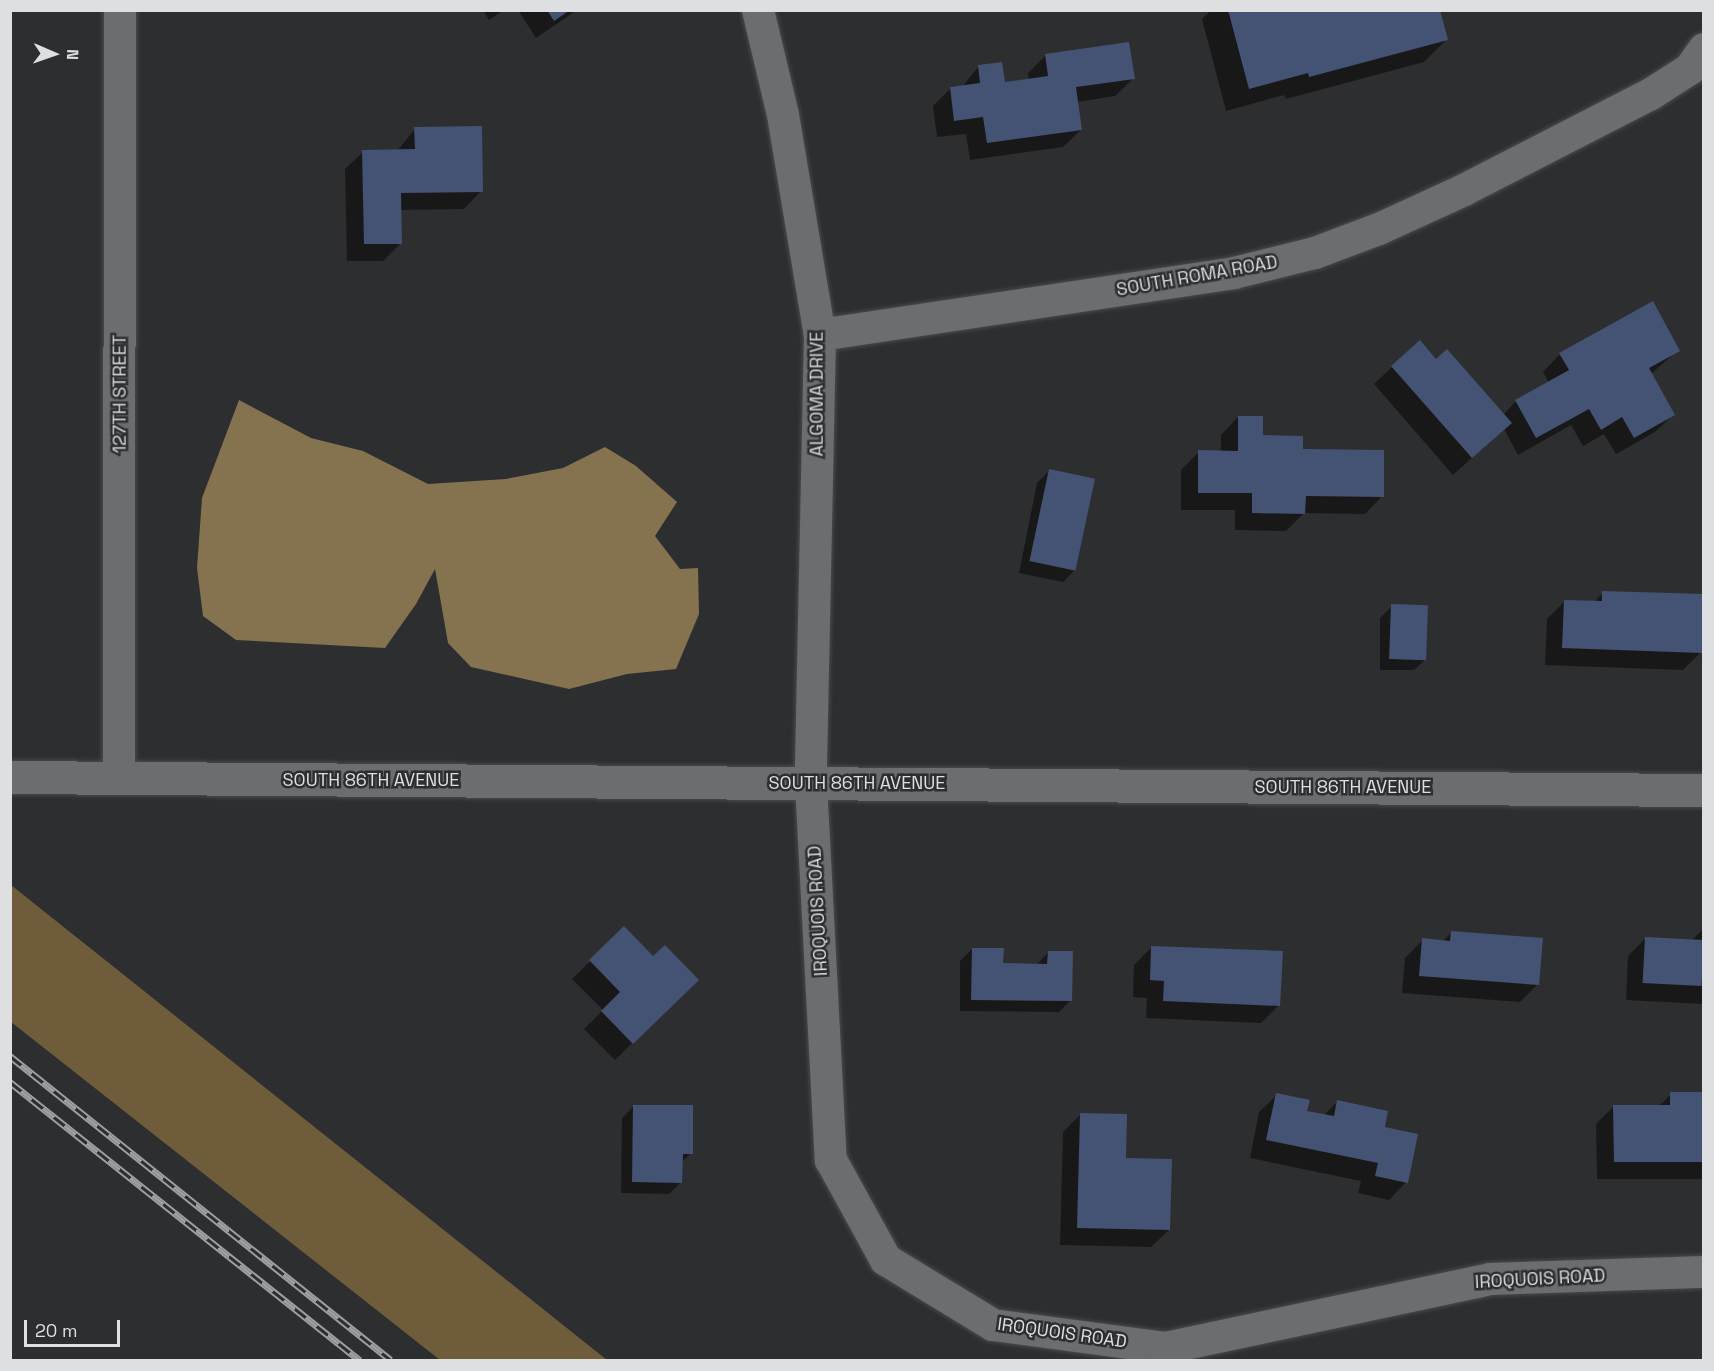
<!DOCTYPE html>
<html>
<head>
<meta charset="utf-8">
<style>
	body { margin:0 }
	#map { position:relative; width:1714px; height:1371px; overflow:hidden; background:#2d2e30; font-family:"Space Grotesk",sans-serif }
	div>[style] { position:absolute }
	.forest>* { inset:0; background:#6e5c3a }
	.water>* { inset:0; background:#85724f }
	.shadow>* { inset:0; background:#0007 }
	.building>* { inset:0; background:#445373; transform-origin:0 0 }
	.roads { filter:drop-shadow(0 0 2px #494a4c) drop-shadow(0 0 2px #494a4c) }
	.minor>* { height:32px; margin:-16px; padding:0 16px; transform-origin:16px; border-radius:16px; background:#6c6d70 }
	.tertiary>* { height:33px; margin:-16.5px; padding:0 16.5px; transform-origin:16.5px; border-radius:16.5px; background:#6c6d70 }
	.rail>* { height:7px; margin-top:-3.5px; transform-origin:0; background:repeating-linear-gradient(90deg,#2d2e30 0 14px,#9e9fa1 0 28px); box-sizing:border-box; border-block:2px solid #9e9fa1 }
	span { translate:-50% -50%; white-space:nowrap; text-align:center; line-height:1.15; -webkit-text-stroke:5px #2d2e30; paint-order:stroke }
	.street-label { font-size:18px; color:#dedfe1 }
	.frame { position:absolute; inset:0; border:12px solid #dedfe1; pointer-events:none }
	.north { position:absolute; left:24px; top:24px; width:60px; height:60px; -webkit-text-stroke:4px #2d2e30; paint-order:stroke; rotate:92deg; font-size:16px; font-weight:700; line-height:24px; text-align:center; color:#dedfe1 }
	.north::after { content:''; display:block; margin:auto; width:21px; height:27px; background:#dedfe1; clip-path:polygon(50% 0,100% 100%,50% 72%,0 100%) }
	.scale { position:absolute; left:24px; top:1320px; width:96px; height:27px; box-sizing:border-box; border:3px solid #dedfe1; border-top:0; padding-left:8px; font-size:18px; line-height:21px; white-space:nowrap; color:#dedfe1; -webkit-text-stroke:4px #2d2e30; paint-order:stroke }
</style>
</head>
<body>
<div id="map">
	<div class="forest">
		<i style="clip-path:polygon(11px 885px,607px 1360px,440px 1360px,11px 1022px)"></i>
	</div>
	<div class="water">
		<i style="clip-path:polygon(239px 400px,311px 438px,363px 451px,428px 484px,506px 479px,563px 468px,605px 447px,636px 466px,677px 502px,655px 536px,680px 569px,698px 568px,699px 614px,676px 669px,627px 674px,569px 689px,471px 667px,448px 643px,435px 569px,416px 604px,385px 648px,236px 640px,203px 616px,197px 568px,202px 498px)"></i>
	</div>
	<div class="shadow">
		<i style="clip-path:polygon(483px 10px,504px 10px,489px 20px)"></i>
		<i style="clip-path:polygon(518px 10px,577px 10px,536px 38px)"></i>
		<i style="clip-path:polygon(1211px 10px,1439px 10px,1447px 39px,1424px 62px,1286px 99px,1284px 95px,1226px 111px,1202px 19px)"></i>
		<i style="clip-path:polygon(1046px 55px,1133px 79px,1115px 96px,1077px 102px,1081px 130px,1063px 147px,970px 160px,966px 134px,937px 137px,933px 106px,950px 89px,962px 87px,979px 66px,1004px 84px,1029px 80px,1028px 73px)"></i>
		<i style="clip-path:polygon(415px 129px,481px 191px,464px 209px,400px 210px,401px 243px,383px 261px,347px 261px,345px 169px,363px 152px,397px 151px)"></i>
		<i style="clip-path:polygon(1678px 350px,1651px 374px,1673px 415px,1655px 432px,1616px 454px,1604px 434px,1583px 446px,1571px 425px,1518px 455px,1504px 429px,1453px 475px,1374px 384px,1392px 367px,1436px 361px,1503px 415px,1516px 401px,1549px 383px,1543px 372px,1560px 354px)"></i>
		<i style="clip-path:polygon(1238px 417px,1261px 437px,1301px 451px,1382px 496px,1365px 514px,1304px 513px,1286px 531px,1235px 530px,1235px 510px,1181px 510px,1181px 470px,1199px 452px,1221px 452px,1221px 435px)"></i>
		<i style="clip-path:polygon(1049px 471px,1075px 570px,1063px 582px,1019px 573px,1037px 483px)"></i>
		<i style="clip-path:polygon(1603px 593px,1701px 652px,1683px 670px,1545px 665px,1547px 619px,1564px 602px,1593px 603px)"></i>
		<i style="clip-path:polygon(1392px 606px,1426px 659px,1414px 670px,1380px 670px,1380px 618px)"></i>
		<i style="clip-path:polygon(624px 928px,653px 958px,696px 980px,615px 1060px,584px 1029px,603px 1010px,572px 979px)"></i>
		<i style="clip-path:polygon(1702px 930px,1704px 1004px,1626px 1000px,1628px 956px,1646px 938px,1692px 940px)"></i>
		<i style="clip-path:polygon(1451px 933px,1537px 985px,1520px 1002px,1402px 993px,1405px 958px,1423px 940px,1442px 942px)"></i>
		<i style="clip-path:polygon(1152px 947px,1279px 1005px,1261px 1023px,1146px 1018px,1147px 998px,1133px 997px,1134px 965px)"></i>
		<i style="clip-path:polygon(972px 949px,1002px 964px,1037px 964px,1049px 952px,1071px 1000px,1059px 1012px,960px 1011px,960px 961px)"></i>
		<i style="clip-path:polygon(1671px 1094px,1704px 1094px,1704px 1179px,1597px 1179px,1596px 1124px,1614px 1106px,1659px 1106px)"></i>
		<i style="clip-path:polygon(1277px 1095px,1305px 1112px,1323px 1116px,1337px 1102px,1383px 1128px,1406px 1182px,1389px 1200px,1358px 1193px,1361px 1181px,1250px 1158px,1259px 1112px)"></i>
		<i style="clip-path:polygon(634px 1106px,691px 1153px,681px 1163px,681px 1182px,669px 1194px,621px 1193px,622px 1118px)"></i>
		<i style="clip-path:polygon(1081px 1114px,1169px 1230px,1151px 1247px,1060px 1245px,1063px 1132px)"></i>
	</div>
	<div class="building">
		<i style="clip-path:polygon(547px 10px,570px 10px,554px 21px)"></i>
		<i style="clip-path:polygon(1228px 10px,1440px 10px,1448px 40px,1309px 77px,1308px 73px,1249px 89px)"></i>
		<i style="clip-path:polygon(1129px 42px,1135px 79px,1076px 87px,1082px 130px,987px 143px,983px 117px,954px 121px,950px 87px,980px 83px,978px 65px,1002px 62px,1005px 82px,1048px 76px,1045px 54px)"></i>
		<i style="clip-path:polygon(482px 126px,483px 192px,401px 193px,402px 244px,364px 244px,362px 150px,415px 149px,414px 127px)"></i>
		<i style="clip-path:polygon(1653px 301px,1680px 351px,1649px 368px,1675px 415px,1634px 438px,1622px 417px,1601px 430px,1589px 409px,1536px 438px,1515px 400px,1569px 370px,1559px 353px)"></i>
		<i style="clip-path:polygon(1420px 340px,1436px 359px,1447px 349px,1512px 423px,1472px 458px,1391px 366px)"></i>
		<i style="clip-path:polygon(1238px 416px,1263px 416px,1263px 435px,1303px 436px,1303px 449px,1384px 450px,1384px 497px,1306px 496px,1305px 514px,1252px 513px,1252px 493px,1198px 493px,1198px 450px,1238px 451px)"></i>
		<i style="left:1049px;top:469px;width:47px;height:94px;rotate:12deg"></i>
		<i style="clip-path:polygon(1602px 591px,1704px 594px,1702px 653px,1562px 648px,1564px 600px,1602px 601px)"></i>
		<i style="left:1391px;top:604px;width:37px;height:55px;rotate:2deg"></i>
		<i style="clip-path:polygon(624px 926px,653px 956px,665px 945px,699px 980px,633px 1044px,601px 1011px,620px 992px,589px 960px)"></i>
		<i style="clip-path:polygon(1451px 931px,1543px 938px,1539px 985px,1419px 976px,1422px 938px,1450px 941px)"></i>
		<i style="left:1645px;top:937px;width:59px;height:46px;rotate:3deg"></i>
		<i style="clip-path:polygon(1151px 946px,1283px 951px,1280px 1006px,1163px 1001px,1164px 981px,1150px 980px)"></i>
		<i style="clip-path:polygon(972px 948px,1004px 948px,1003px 963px,1047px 964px,1048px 951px,1073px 951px,1072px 1001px,971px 1000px)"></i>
		<i style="clip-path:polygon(1670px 1092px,1704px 1092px,1704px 1162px,1614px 1162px,1613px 1105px,1670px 1105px)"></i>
		<i style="clip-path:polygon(1276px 1093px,1310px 1100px,1307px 1111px,1334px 1116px,1337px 1100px,1388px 1111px,1385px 1127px,1418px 1134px,1408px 1183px,1375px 1176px,1378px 1163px,1266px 1140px)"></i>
		<i style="clip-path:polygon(633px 1105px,693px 1105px,693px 1154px,683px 1154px,682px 1183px,632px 1182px)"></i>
		<i style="clip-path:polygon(1080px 1113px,1127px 1114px,1126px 1158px,1172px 1159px,1170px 1230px,1077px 1228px)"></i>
	</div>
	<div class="roads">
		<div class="minor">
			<i style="left:758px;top:10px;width:108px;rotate:76.6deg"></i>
			<i style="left:783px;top:115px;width:223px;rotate:80.5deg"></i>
			<i style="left:820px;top:335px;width:448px;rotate:91.2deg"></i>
			<i style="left:811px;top:783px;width:378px;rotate:87deg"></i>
			<i style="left:831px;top:1160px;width:114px;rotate:61.2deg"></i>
			<i style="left:886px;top:1260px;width:125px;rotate:31.3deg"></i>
			<i style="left:993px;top:1325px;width:175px;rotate:7.6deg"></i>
			<i style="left:1166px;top:1348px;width:331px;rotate:-12deg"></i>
			<i style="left:1490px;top:1279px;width:214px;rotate:-1.9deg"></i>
			<i style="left:820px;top:335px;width:419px;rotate:-8.5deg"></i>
			<i style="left:1234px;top:273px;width:83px;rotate:-13.9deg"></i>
			<i style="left:1315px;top:253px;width:68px;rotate:-20.6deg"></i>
			<i style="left:1379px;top:229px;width:94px;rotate:-24.6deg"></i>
			<i style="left:1464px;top:190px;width:210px;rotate:-27.2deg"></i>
			<i style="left:1651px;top:94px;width:46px;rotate:-32.7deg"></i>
			<i style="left:1690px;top:69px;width:24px;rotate:-55deg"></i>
			<i style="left:119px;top:777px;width:767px;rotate:-89.93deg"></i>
		</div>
		<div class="tertiary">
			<i style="left:10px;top:777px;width:1694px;rotate:0.44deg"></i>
		</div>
	</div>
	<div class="rail">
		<i style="left:10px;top:1056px;width:487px;rotate:38.6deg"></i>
		<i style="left:10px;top:1082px;width:447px;rotate:38.5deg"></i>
	</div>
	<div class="street-label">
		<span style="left:1197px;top:276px;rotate:-10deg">SOUTH ROMA ROAD</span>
		<span style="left:120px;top:394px;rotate:-90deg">127TH STREET</span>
		<span style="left:817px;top:394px;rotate:-90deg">ALGOMA DRIVE</span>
		<span style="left:371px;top:780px">SOUTH 86TH AVENUE</span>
		<span style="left:857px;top:783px">SOUTH 86TH AVENUE</span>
		<span style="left:1343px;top:787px">SOUTH 86TH AVENUE</span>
		<span style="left:818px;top:911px;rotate:-93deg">IROQUOIS ROAD</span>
		<span style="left:1540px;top:1279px;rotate:-3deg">IROQUOIS ROAD</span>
		<span style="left:1062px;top:1333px;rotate:8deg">IROQUOIS ROAD</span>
	</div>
	<div class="frame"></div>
	<div class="north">N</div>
	<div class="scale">20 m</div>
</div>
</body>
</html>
